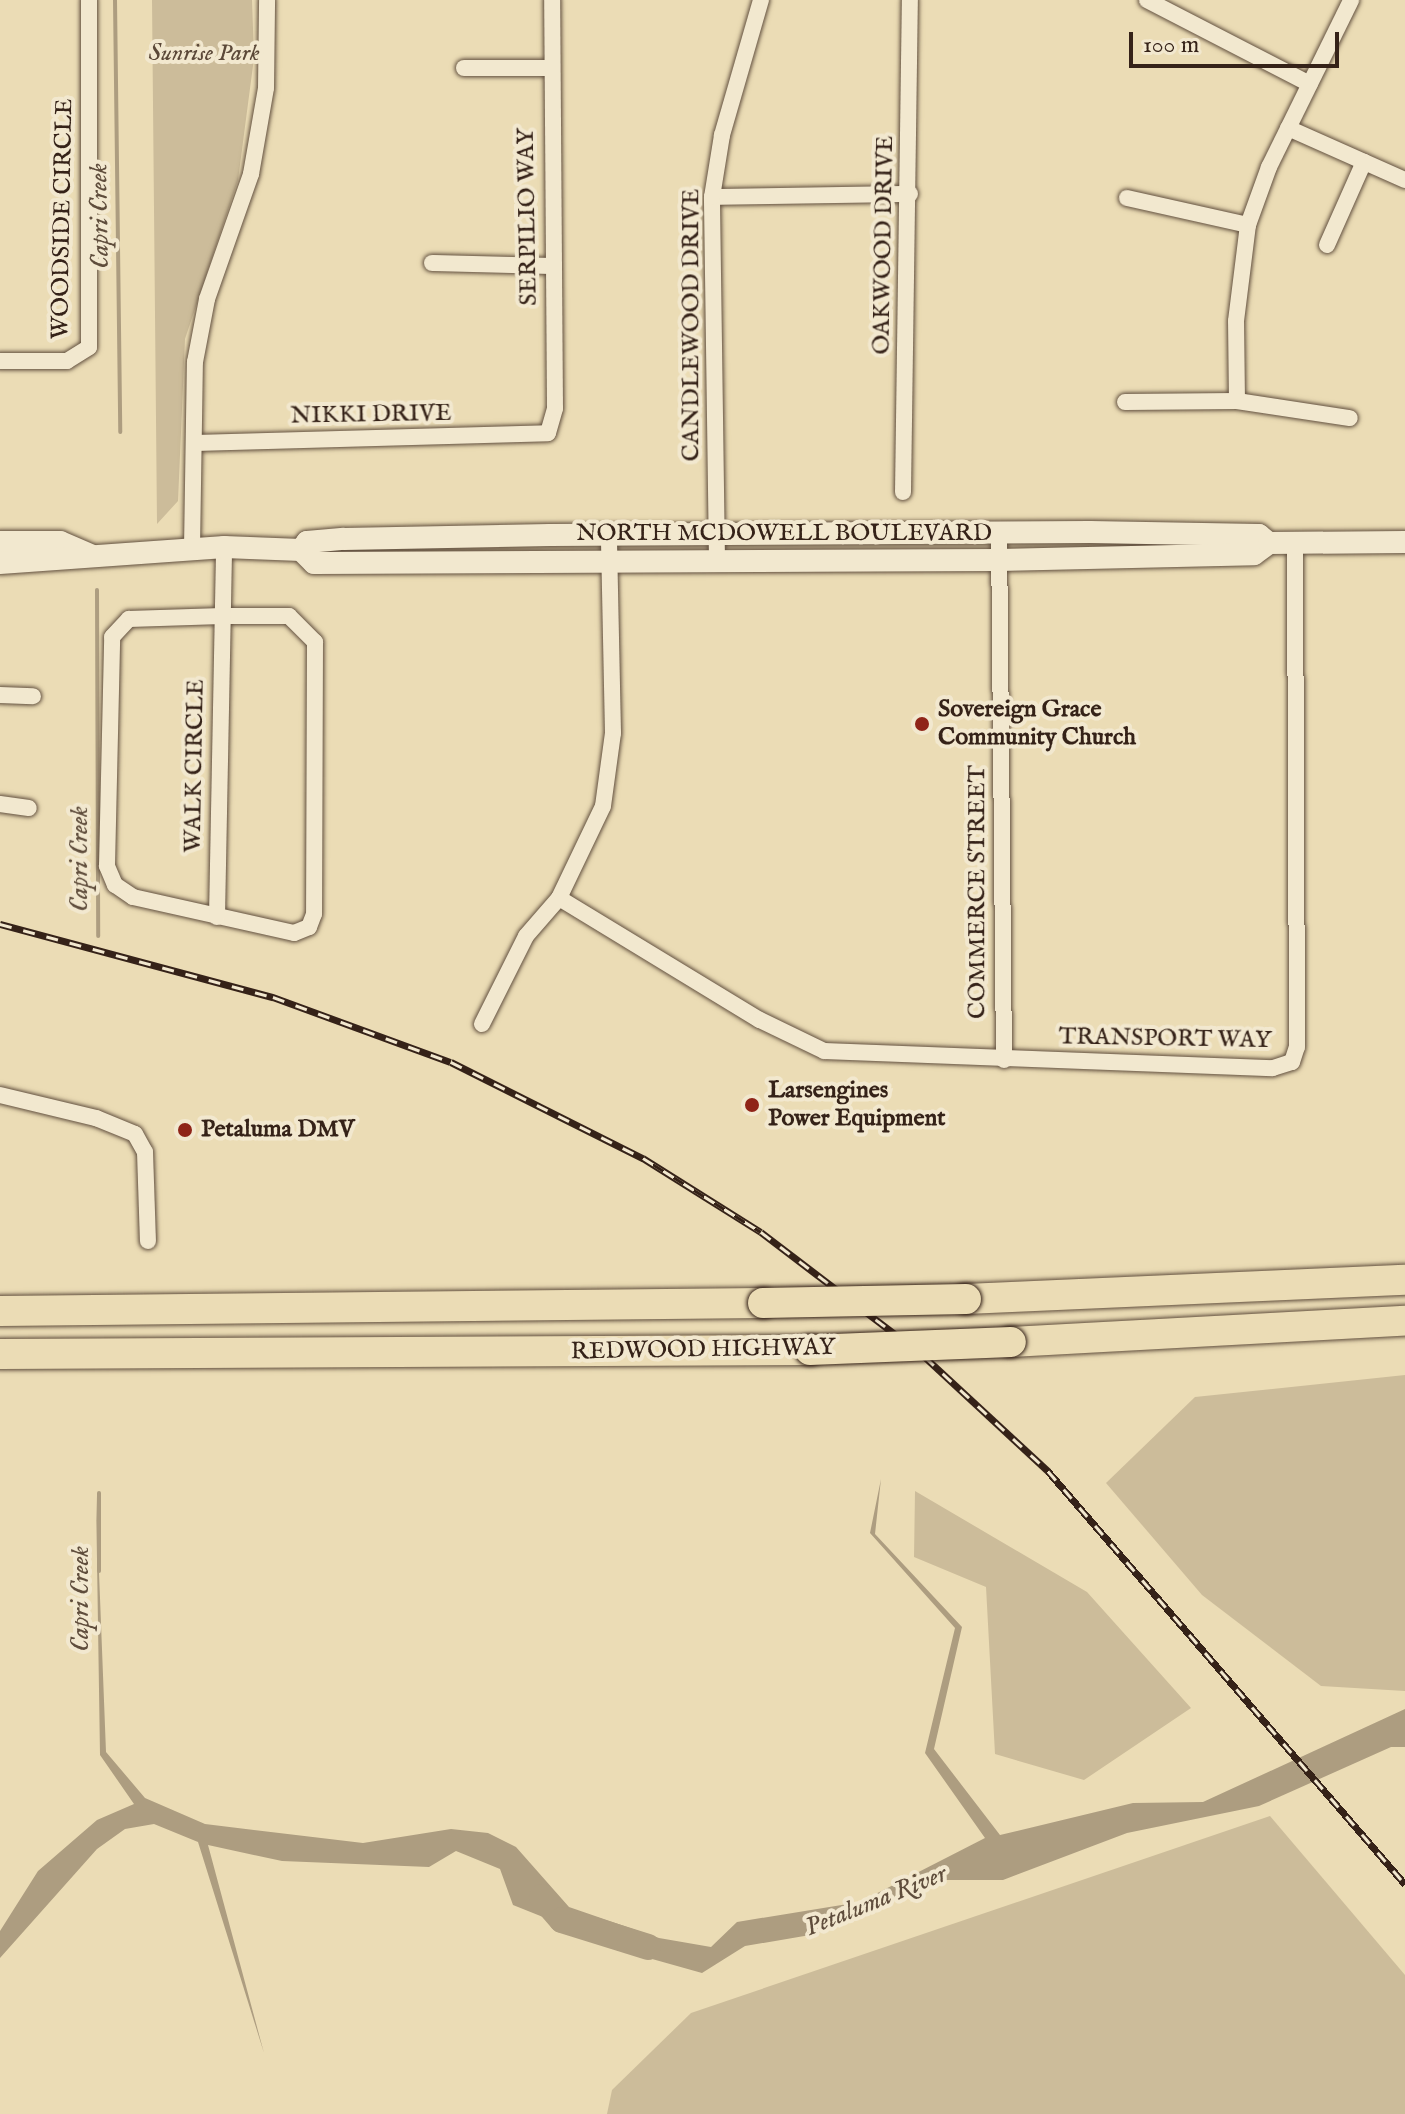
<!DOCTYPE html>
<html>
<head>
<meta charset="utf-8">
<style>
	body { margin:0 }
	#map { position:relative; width:1405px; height:2114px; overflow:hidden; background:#ebdcb5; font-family:"IM FELL English",serif }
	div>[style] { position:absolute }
	.green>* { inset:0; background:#ccbc9a }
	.water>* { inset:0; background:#ad9d80 }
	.stream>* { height:4px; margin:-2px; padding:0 2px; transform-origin:2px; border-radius:2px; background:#ad9d80 }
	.river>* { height:26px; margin:-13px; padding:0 13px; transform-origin:13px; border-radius:13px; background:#ad9d80 }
	.roads { filter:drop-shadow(0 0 2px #62503f) drop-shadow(0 0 2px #62503f) }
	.minor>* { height:16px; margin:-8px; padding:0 8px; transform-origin:8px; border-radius:8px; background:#f2e8cf }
	.secondary>* { height:22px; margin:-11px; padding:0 11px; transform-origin:11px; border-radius:11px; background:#f2e8cf }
	.motorway>* { height:30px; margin:-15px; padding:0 15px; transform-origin:15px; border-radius:15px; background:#ebdcb5 }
	.rail>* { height:7px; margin-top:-3.5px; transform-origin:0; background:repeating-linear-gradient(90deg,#f2e8cf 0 12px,#352218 0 24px); box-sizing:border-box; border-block:2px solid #352218 }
	.bridges { filter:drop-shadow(0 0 2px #352218) drop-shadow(0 0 2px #352218) }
	.motorway-bridge>* { height:30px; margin:-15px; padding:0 15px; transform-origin:15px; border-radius:15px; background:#ebdcb5 }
	.dots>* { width:22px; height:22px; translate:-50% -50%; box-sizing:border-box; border:4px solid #f2e8cf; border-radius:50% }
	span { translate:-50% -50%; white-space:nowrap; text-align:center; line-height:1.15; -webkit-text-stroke:8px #f2e8cf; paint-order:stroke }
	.park-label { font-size:24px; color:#5b4838; font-style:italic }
	.street-label { font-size:24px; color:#352218 }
	.poi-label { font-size:24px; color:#352218; font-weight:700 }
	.left { translate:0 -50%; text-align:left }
	.water-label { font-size:26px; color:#5f4d3c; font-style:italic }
	.scale { position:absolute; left:1129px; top:32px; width:210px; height:36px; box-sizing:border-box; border:4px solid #352218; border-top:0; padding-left:10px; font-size:24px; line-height:28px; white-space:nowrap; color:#352218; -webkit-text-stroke:6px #f2e8cf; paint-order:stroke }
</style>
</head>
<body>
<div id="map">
	<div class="green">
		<i style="clip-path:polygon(152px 0,252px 0,254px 58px,238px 180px,185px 339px,178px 501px,157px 524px)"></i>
		<i style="clip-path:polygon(1405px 1375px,1405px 1691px,1321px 1686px,1202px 1595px,1106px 1483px,1195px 1397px)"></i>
		<i style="clip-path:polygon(915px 1491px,1087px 1592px,1191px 1708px,1084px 1780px,995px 1754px,986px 1587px,914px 1557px)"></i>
		<i style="clip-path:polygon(1270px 1816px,1405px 1975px,1405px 2114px,607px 2114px,612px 2090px,691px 2013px)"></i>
	</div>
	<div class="water">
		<i style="clip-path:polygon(881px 1479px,875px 1534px,962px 1627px,934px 1749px,1000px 1835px,1133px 1803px,1203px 1802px,1405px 1709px,1405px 1747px,1391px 1747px,1259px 1806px,1127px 1833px,1003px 1880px,941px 1880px,816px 1934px,745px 1946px,702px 1973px,645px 1957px,596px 1925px,548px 1919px,513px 1905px,500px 1869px,456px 1851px,429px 1867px,282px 1861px,208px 1845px,264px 2053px,198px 1842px,154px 1824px,125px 1829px,97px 1849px,0 1958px,0 1931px,38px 1871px,97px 1820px,134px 1804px,100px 1755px,96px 1495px,106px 1752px,145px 1798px,205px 1824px,363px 1843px,451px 1829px,488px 1833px,516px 1847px,569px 1907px,659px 1938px,711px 1947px,737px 1922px,860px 1902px,985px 1838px,925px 1753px,955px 1628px,870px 1533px)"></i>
	</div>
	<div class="stream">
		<i style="left:115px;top:0;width:432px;rotate:89.3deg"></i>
		<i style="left:97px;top:590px;width:346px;rotate:89.8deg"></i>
		<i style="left:99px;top:1493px;width:78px;rotate:90deg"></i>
	</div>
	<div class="river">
		<i style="left:542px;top:1897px;width:30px;rotate:49deg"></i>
		<i style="left:562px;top:1920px;width:90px;rotate:17.4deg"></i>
	</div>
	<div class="roads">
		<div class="minor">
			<i style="left:1147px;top:0;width:183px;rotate:27.3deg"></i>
			<i style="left:464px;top:68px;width:84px"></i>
			<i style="left:1288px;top:128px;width:128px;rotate:24deg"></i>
			<i style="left:712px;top:197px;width:198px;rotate:-0.9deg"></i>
			<i style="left:1127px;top:198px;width:124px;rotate:12.6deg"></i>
			<i style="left:1327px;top:245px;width:91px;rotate:-66deg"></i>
			<i style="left:432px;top:263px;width:121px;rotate:1.4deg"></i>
			<i style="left:0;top:361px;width:67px"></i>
			<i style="left:67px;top:361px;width:26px;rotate:-32deg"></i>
			<i style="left:89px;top:347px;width:347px;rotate:-90deg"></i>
			<i style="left:1237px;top:401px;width:80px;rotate:-90.7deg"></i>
			<i style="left:1236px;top:321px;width:97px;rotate:-82.9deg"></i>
			<i style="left:1248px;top:225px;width:62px;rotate:-70.1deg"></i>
			<i style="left:1269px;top:167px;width:186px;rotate:-63.8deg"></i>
			<i style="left:1125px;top:402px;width:112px;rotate:-0.5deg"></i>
			<i style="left:1237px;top:401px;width:114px;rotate:8.6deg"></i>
			<i style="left:195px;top:443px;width:353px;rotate:-1.6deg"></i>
			<i style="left:548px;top:433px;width:26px;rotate:-74deg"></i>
			<i style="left:555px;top:408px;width:408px;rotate:-90.4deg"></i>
			<i style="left:903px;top:492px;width:492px;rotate:-89.2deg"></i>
			<i style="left:999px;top:532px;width:528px;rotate:89.46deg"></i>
			<i style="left:192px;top:548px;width:186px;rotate:-89.1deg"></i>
			<i style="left:195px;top:362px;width:64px;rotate:-79.2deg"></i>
			<i style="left:207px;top:299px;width:133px;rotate:-70.6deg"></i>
			<i style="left:251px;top:174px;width:87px;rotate:-80.1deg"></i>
			<i style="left:266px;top:88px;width:88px;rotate:-89.3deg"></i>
			<i style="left:717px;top:560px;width:363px;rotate:-90.8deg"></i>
			<i style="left:712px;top:197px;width:63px;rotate:-80.8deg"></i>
			<i style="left:722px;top:135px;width:141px;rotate:-73.9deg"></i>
			<i style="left:222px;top:616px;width:67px"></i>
			<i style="left:289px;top:616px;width:37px;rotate:45deg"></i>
			<i style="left:315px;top:642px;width:272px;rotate:90.2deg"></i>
			<i style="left:314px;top:914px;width:14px;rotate:111deg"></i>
			<i style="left:309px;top:927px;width:16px;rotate:158deg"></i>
			<i style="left:294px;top:933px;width:165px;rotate:-167.4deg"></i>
			<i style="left:133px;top:897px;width:22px;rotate:-146deg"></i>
			<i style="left:115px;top:885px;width:21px;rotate:-113deg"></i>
			<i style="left:107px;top:866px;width:229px;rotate:-88.7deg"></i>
			<i style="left:112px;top:637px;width:25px;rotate:-47deg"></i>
			<i style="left:129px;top:619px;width:93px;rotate:-1.8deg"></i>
			<i style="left:0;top:695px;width:33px;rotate:2deg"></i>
			<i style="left:0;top:804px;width:29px;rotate:8deg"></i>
			<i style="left:559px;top:898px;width:235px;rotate:31.3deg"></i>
			<i style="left:760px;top:1020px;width:71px;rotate:25.8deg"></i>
			<i style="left:824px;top:1051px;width:449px;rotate:2.2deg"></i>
			<i style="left:1273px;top:1068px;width:20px;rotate:-18deg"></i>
			<i style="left:1292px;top:1062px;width:16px;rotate:-72deg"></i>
			<i style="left:1297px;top:1047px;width:504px;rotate:-90.23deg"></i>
			<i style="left:217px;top:917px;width:370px;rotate:-88.9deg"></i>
			<i style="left:482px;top:1024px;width:98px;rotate:-63.4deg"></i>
			<i style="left:526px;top:936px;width:50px;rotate:-49deg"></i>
			<i style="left:559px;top:898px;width:102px;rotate:-64.4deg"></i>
			<i style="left:603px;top:806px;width:74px;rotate:-82.2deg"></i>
			<i style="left:613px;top:733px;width:197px;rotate:-91.2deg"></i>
			<i style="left:0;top:1095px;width:99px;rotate:13.5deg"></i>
			<i style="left:96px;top:1118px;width:42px;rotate:22.3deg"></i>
			<i style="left:135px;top:1134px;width:21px;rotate:61deg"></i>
			<i style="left:145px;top:1152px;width:89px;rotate:88.1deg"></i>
		</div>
		<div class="secondary">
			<i style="left:0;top:542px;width:60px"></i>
			<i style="left:60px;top:542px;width:34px;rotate:23deg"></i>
			<i style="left:301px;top:550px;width:10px;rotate:-53deg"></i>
			<i style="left:307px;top:542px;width:37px;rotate:-5deg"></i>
			<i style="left:344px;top:539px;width:206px;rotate:-1.1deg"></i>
			<i style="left:550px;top:535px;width:540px;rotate:-0.32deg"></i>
			<i style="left:1090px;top:532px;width:169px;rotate:1deg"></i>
			<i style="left:1259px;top:535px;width:13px;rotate:39deg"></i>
			<i style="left:0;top:563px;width:225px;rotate:-4.1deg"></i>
			<i style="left:224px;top:547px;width:77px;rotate:2.2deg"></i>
			<i style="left:301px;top:550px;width:18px;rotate:45deg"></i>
			<i style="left:314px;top:563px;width:685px;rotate:-0.25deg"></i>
			<i style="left:999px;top:560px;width:255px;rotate:-1.3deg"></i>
			<i style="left:1254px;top:554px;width:19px;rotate:-36deg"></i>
			<i style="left:1269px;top:543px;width:136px;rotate:-0.4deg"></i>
		</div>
		<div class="motorway">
			<i style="left:966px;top:1299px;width:439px;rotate:-2.5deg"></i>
			<i style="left:0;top:1311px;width:763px;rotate:-0.6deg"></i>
			<i style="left:1011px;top:1342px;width:395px;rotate:-3.1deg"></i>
			<i style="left:0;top:1354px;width:810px;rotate:-0.28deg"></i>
		</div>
	</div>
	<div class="rail">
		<i style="left:0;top:924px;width:283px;rotate:15deg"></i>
		<i style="left:273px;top:997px;width:189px;rotate:20.1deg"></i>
		<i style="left:451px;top:1062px;width:215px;rotate:26.6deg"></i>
		<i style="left:643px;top:1158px;width:139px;rotate:32.1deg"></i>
		<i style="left:761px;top:1232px;width:206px;rotate:37.3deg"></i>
		<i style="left:925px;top:1357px;width:168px;rotate:42.8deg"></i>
		<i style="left:1048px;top:1471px;width:546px;rotate:49.16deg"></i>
	</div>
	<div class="bridges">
		<div class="motorway-bridge">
			<i style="left:763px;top:1303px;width:203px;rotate:-1.1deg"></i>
			<i style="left:810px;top:1350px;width:201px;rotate:-2.3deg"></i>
		</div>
	</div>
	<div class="dots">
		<i style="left:922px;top:724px;background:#8f2418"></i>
		<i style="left:752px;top:1105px;background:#8f2418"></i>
		<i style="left:185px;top:1130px;background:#8f2418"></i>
	</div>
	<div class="park-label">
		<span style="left:204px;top:54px">Sunrise Park</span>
	</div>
	<div class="street-label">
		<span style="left:528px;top:217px;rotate:-91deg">SERPILIO WAY</span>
		<span style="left:63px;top:219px;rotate:-89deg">WOODSIDE CIRCLE</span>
		<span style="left:884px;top:245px;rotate:-89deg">OAKWOOD DRIVE</span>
		<span style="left:692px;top:325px;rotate:-90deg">CANDLEWOOD DRIVE</span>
		<span style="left:371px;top:415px;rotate:-1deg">NIKKI DRIVE</span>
		<span style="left:784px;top:534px">NORTH MCDOWELL BOULEVARD</span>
		<span style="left:195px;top:766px;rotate:-89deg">WALK CIRCLE</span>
		<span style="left:978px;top:892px;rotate:-90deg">COMMERCE STREET</span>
		<span style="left:1165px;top:1039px;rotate:1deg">TRANSPORT WAY</span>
		<span style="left:703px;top:1350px;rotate:-1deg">REDWOOD HIGHWAY</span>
	</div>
	<div class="poi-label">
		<span class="left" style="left:938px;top:724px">Sovereign Grace<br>Community Church</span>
		<span class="left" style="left:768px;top:1105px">Larsengines<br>Power Equipment</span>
		<span class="left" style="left:201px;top:1130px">Petaluma DMV</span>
	</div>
	<div class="water-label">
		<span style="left:100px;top:216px;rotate:-91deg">Capri Creek</span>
		<span style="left:80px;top:859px;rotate:-90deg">Capri Creek</span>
		<span style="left:81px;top:1599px;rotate:-90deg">Capri Creek</span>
		<span style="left:876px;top:1901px;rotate:-22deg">Petaluma River</span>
	</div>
	<div class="scale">100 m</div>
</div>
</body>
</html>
